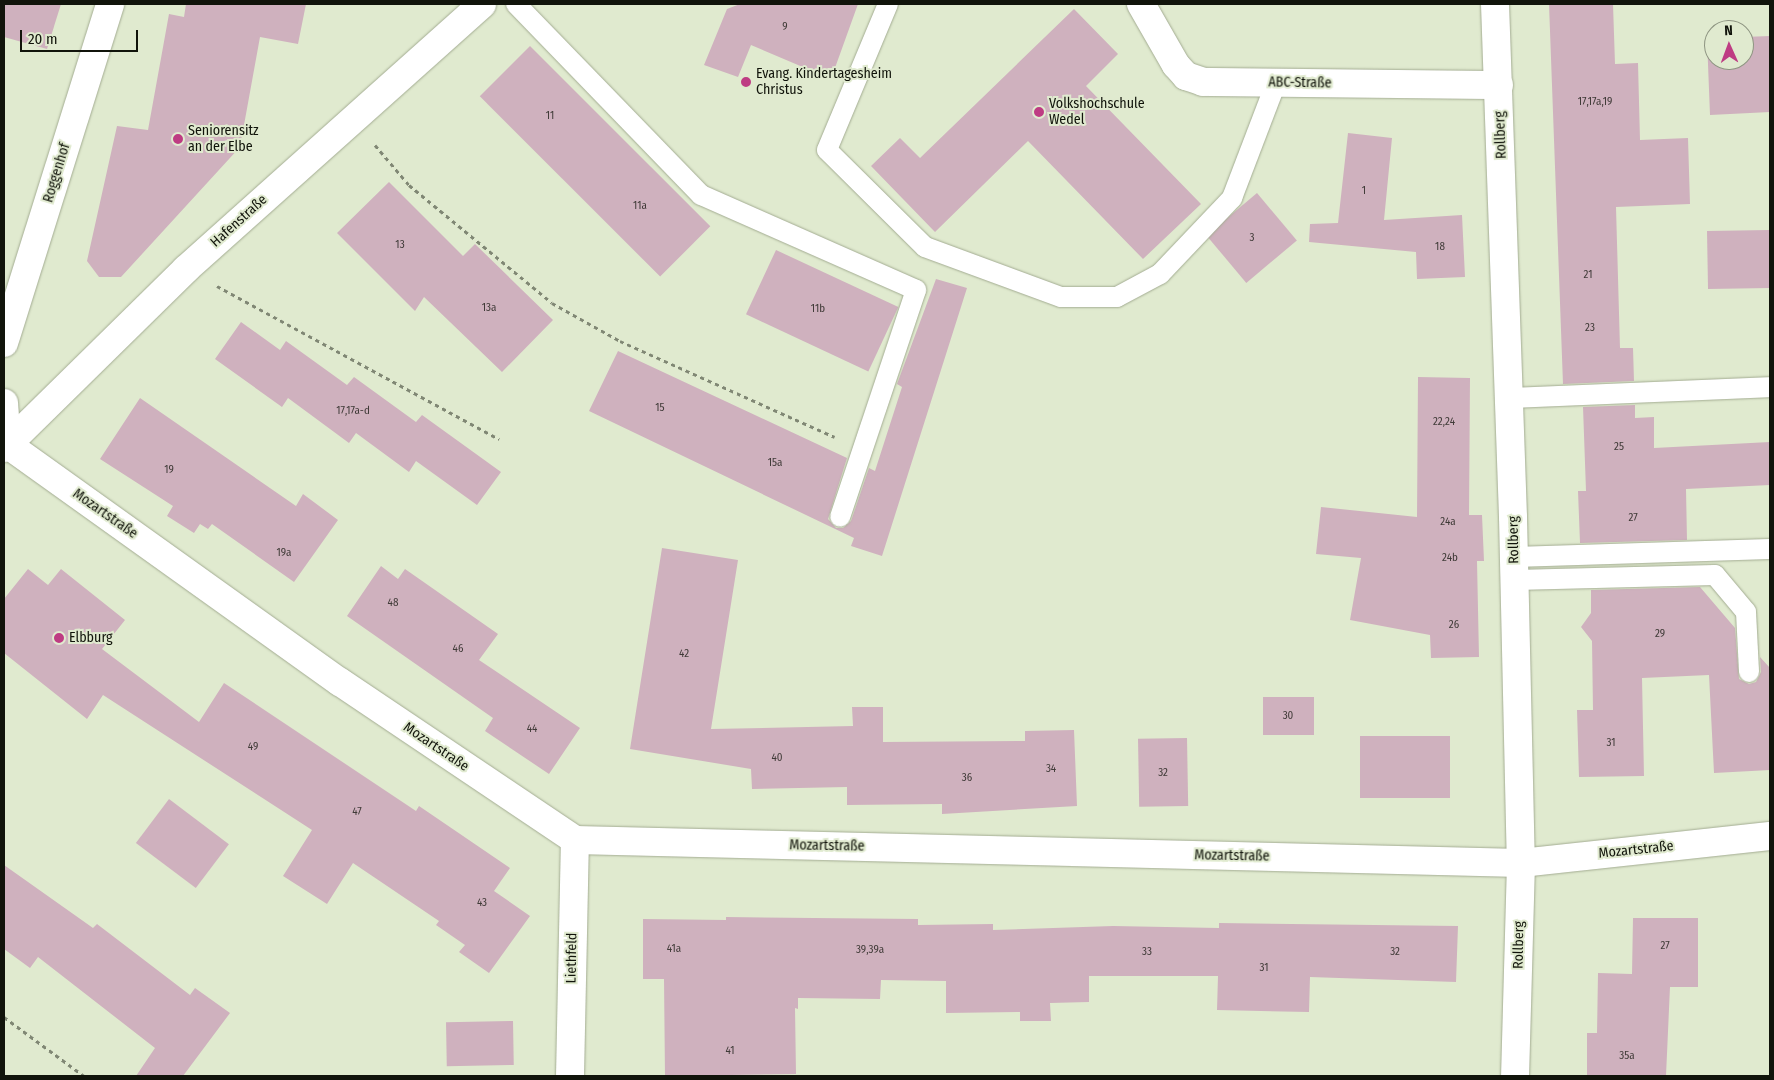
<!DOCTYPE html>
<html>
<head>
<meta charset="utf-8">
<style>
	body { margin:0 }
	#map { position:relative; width:1774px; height:1080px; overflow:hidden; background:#e0eacf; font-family:"Fira Sans Condensed",sans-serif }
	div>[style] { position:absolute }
	.building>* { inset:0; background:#cfb1be; transform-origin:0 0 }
	.path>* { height:3px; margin-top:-1.5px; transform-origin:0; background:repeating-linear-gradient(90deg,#808774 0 4px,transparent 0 8px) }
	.roads { filter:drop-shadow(0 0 1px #a3ac92) drop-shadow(0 0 1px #a3ac92) }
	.lane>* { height:20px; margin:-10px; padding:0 10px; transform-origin:10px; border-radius:10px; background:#fff }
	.street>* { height:28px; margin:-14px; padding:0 14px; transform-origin:14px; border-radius:14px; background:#fff }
	.secondary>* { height:28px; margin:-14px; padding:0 14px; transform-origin:14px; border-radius:14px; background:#fff }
	.dots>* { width:14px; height:14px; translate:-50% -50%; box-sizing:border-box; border:2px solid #e0eacf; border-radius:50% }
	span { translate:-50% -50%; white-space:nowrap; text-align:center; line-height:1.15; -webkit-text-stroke:4px #e0eacf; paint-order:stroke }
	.number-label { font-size:11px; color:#403b38 }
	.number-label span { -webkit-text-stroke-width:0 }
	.poi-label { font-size:14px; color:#11140b }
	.left { translate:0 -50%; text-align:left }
	.street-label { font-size:14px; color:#11140b }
	.frame { position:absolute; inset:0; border:5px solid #11140b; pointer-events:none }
	.north { position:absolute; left:1704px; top:20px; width:50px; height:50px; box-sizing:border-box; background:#e0eacf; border:1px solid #8d9481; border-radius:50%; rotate:358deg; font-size:14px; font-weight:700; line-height:20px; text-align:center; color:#11140b }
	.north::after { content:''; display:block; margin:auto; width:18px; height:22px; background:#be3c83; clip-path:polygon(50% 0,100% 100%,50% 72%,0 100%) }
	.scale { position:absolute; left:20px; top:30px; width:118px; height:22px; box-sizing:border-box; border:2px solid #11140b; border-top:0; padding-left:6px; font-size:15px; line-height:18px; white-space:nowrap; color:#11140b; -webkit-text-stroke:4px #e0eacf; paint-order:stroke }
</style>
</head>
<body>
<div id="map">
	<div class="building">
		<i style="clip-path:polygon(4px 4px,61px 4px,47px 49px,4px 37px)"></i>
		<i style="clip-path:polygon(186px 4px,306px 4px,298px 44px,260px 37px,240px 147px,121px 277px,99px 277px,87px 261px,117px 126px,148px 130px,169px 14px,184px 17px)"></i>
		<i style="clip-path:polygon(740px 4px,858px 4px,831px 79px,751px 45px,738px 77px,704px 65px,727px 9px)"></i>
		<i style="clip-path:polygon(1549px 4px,1613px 4px,1615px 64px,1638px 63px,1640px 140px,1688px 138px,1690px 204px,1616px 207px,1620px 348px,1633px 348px,1634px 381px,1563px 384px)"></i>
		<i style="clip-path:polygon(1074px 9px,1118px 54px,1086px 86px,1201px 204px,1143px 259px,1028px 141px,935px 232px,871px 166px,900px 138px,920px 158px)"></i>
		<i style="clip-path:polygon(1770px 36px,1770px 112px,1710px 115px,1707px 39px,1714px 38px,1714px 60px,1744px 60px,1744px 37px)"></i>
		<i style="left:530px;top:46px;width:255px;height:71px;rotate:45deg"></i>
		<i style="clip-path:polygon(1348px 133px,1392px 138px,1384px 220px,1462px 215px,1465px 277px,1417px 279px,1416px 252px,1309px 242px,1310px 224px,1338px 223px)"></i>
		<i style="clip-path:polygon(389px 182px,463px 256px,475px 244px,553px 320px,502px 372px,424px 297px,415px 311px,337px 233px)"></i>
		<i style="left:1257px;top:193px;width:62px;height:66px;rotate:50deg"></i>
		<i style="left:1769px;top:230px;width:58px;height:62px;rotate:89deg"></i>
		<i style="left:776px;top:250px;width:135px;height:71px;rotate:25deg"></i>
		<i style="clip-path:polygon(936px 279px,967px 288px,882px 556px,851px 546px,854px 538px,589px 411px,618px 351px,847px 458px,828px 519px,836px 528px,843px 528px,851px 521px,869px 468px,875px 471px,902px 387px,897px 384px)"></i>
		<i style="clip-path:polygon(241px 322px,280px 350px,286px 341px,347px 385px,354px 377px,416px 422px,422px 415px,501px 472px,477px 505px,416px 461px,409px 472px,356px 433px,349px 443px,288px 398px,282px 407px,215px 359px)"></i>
		<i style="clip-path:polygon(1418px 377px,1470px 378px,1469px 515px,1482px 515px,1484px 561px,1477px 561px,1479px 657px,1431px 658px,1430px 635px,1350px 620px,1361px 558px,1316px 554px,1321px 507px,1417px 517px)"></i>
		<i style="clip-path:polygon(140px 398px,296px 506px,303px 494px,338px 520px,294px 582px,212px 524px,208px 529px,200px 524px,194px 533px,167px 516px,173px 506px,100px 459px)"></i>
		<i style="clip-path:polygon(1635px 405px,1635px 418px,1654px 417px,1654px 448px,1770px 442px,1770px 485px,1686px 489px,1687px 540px,1580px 543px,1578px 491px,1586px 491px,1583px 407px)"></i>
		<i style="clip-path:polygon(662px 548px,738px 560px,711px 729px,853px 726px,852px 707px,883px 707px,883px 742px,1025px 741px,1025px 731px,1074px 730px,1077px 806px,942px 814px,942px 804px,847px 805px,847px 787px,752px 789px,751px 769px,630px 749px)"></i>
		<i style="clip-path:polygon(381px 566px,398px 579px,405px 569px,498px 634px,479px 660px,580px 728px,549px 774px,485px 731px,493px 718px,347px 616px)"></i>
		<i style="clip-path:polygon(28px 569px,48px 585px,61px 569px,125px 620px,102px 649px,199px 722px,224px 683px,416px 811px,419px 806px,510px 868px,494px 891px,530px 916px,489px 973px,459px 952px,465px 945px,436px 925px,439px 921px,353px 863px,327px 904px,283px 876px,312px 830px,103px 695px,87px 719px,4px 653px,4px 599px)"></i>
		<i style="clip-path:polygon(1700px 587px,1735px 628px,1739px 679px,1749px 684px,1756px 682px,1761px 672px,1760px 657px,1770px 668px,1770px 770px,1714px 773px,1709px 675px,1642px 678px,1644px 776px,1579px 777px,1577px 710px,1593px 710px,1592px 641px,1581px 627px,1591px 613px,1591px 590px)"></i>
		<i style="left:1263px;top:697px;width:51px;height:38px"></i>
		<i style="left:1360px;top:736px;width:90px;height:62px"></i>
		<i style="left:1187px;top:738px;width:68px;height:49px;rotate:89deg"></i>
		<i style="left:169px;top:799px;width:75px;height:55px;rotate:37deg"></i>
		<i style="clip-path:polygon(4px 865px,93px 928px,97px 924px,190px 995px,195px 988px,230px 1013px,183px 1076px,136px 1076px,155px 1048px,38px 957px,30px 968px,4px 949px)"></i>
		<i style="clip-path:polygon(726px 917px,918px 919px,918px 925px,993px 924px,993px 930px,1113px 926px,1219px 928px,1219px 923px,1458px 926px,1456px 982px,1310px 977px,1309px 1012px,1217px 1010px,1218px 976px,1089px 976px,1089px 1002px,1050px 1003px,1051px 1021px,1020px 1021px,1020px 1012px,946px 1013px,946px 981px,881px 980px,880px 999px,798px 998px,798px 1009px,795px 1008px,796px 1074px,665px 1076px,664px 979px,643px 979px,643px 919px,726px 920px)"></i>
		<i style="clip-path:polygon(1633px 918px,1698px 918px,1698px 987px,1670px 987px,1666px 1076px,1587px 1076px,1587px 1033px,1597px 1033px,1598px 973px,1632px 974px)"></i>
		<i style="left:513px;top:1021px;width:44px;height:67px;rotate:89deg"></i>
	</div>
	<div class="path">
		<i style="left:375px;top:145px;width:52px;rotate:49.6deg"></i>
		<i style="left:409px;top:185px;width:185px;rotate:39.5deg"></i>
		<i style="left:552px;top:303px;width:78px;rotate:29.2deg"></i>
		<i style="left:620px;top:341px;width:235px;rotate:24.1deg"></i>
		<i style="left:217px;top:286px;width:321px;rotate:28.5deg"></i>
		<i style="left:4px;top:1017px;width:99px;rotate:36.4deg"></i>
	</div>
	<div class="roads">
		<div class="lane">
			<i style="left:516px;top:4px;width:266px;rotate:45.9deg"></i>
			<i style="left:701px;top:195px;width:235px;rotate:23.8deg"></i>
			<i style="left:916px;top:290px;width:239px;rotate:108.5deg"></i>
			<i style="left:888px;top:4px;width:158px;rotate:112.7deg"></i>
			<i style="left:827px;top:150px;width:138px;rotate:44.7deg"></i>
			<i style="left:925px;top:247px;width:145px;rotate:20.2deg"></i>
			<i style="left:1061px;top:297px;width:56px"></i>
			<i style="left:1117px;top:297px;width:49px;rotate:-28.1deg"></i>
			<i style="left:1160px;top:274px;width:105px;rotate:-46.5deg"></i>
			<i style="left:1232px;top:198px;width:123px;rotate:-69.1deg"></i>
			<i style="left:1509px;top:398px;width:261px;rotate:-2.4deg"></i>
			<i style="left:1514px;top:557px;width:256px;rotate:-1.8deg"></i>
			<i style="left:1515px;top:580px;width:200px;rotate:-1.4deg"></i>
			<i style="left:1715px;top:575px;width:48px;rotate:50deg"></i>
			<i style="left:1746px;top:612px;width:60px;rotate:87.1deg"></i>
		</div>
		<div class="street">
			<i style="left:1141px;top:4px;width:70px;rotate:60.2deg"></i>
			<i style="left:1176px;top:65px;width:15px;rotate:48deg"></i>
			<i style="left:1186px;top:76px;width:18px;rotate:19deg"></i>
			<i style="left:1203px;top:82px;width:296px;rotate:0.6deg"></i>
			<i style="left:1495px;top:4px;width:513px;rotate:87.99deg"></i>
			<i style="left:1513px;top:517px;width:346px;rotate:88.7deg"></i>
			<i style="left:1521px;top:863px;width:213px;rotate:91.6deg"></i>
			<i style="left:4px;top:343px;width:355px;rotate:-72.6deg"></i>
			<i style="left:4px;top:403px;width:41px;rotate:85.8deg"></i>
			<i style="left:7px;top:444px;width:409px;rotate:35.6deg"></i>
			<i style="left:340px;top:682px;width:283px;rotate:33.9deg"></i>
			<i style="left:575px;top:840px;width:946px;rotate:1.39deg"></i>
			<i style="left:1521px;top:863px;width:250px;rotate:-6.2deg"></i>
			<i style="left:570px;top:1076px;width:236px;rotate:-88.8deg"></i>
		</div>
		<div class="secondary">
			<i style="left:4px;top:448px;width:255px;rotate:-44.5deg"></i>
			<i style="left:186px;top:269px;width:397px;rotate:-41.8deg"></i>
		</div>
	</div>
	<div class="dots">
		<i style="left:746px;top:82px;background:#be3c83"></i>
		<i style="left:1039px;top:112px;background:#be3c83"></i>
		<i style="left:178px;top:139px;background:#be3c83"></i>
		<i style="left:59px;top:638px;background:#be3c83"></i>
	</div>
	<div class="number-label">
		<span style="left:785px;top:27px">9</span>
		<span style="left:1595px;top:102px">17,17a,19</span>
		<span style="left:550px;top:116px">11</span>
		<span style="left:1364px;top:191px">1</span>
		<span style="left:640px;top:206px">11a</span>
		<span style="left:1252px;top:238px">3</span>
		<span style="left:400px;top:245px">13</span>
		<span style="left:1440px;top:247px">18</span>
		<span style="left:1588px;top:275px">21</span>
		<span style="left:489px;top:308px">13a</span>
		<span style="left:818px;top:309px">11b</span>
		<span style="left:1590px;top:328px">23</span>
		<span style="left:660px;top:408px">15</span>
		<span style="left:353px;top:411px">17,17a-d</span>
		<span style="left:1444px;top:422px">22,24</span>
		<span style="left:1619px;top:447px">25</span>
		<span style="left:775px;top:463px">15a</span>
		<span style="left:169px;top:470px">19</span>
		<span style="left:1633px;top:518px">27</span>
		<span style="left:1448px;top:522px">24a</span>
		<span style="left:284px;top:553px">19a</span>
		<span style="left:1450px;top:558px">24b</span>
		<span style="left:393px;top:603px">48</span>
		<span style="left:1454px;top:625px">26</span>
		<span style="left:1660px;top:634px">29</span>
		<span style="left:458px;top:649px">46</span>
		<span style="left:684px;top:654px">42</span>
		<span style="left:1288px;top:716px">30</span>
		<span style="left:532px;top:729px">44</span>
		<span style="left:1611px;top:743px">31</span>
		<span style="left:253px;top:747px">49</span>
		<span style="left:777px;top:758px">40</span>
		<span style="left:1051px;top:769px">34</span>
		<span style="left:1163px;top:773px">32</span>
		<span style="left:967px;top:778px">36</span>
		<span style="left:357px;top:812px">47</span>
		<span style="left:482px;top:903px">43</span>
		<span style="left:1665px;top:946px">27</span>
		<span style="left:674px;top:949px">41a</span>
		<span style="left:870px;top:950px">39,39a</span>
		<span style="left:1147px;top:952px">33</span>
		<span style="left:1395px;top:952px">32</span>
		<span style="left:1264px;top:968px">31</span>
		<span style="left:730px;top:1051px">41</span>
		<span style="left:1627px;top:1056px">35a</span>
	</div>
	<div class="poi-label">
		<span class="left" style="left:756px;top:82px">Evang. Kindertagesheim<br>Christus</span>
		<span class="left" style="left:1049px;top:112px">Volkshochschule<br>Wedel</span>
		<span class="left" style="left:188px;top:139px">Seniorensitz<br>an der Elbe</span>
		<span class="left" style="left:69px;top:638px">Elbburg</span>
	</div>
	<div class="street-label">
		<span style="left:1300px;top:83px;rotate:1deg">ABC-Straße</span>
		<span style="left:1501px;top:135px;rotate:-92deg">Rollberg</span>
		<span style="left:57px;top:173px;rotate:-73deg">Roggenhof</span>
		<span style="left:239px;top:221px;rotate:-42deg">Hafenstraße</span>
		<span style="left:105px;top:514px;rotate:35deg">Mozartstraße</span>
		<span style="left:1514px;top:540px;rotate:-91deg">Rollberg</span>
		<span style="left:436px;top:747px;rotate:34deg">Mozartstraße</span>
		<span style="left:827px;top:846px;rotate:1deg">Mozartstraße</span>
		<span style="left:1636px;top:850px;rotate:-6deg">Mozartstraße</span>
		<span style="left:1232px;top:856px;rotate:1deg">Mozartstraße</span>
		<span style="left:1519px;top:945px;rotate:-89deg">Rollberg</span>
		<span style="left:572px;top:958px;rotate:-89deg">Liethfeld</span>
	</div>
	<div class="frame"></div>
	<div class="north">N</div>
	<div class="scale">20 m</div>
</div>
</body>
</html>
